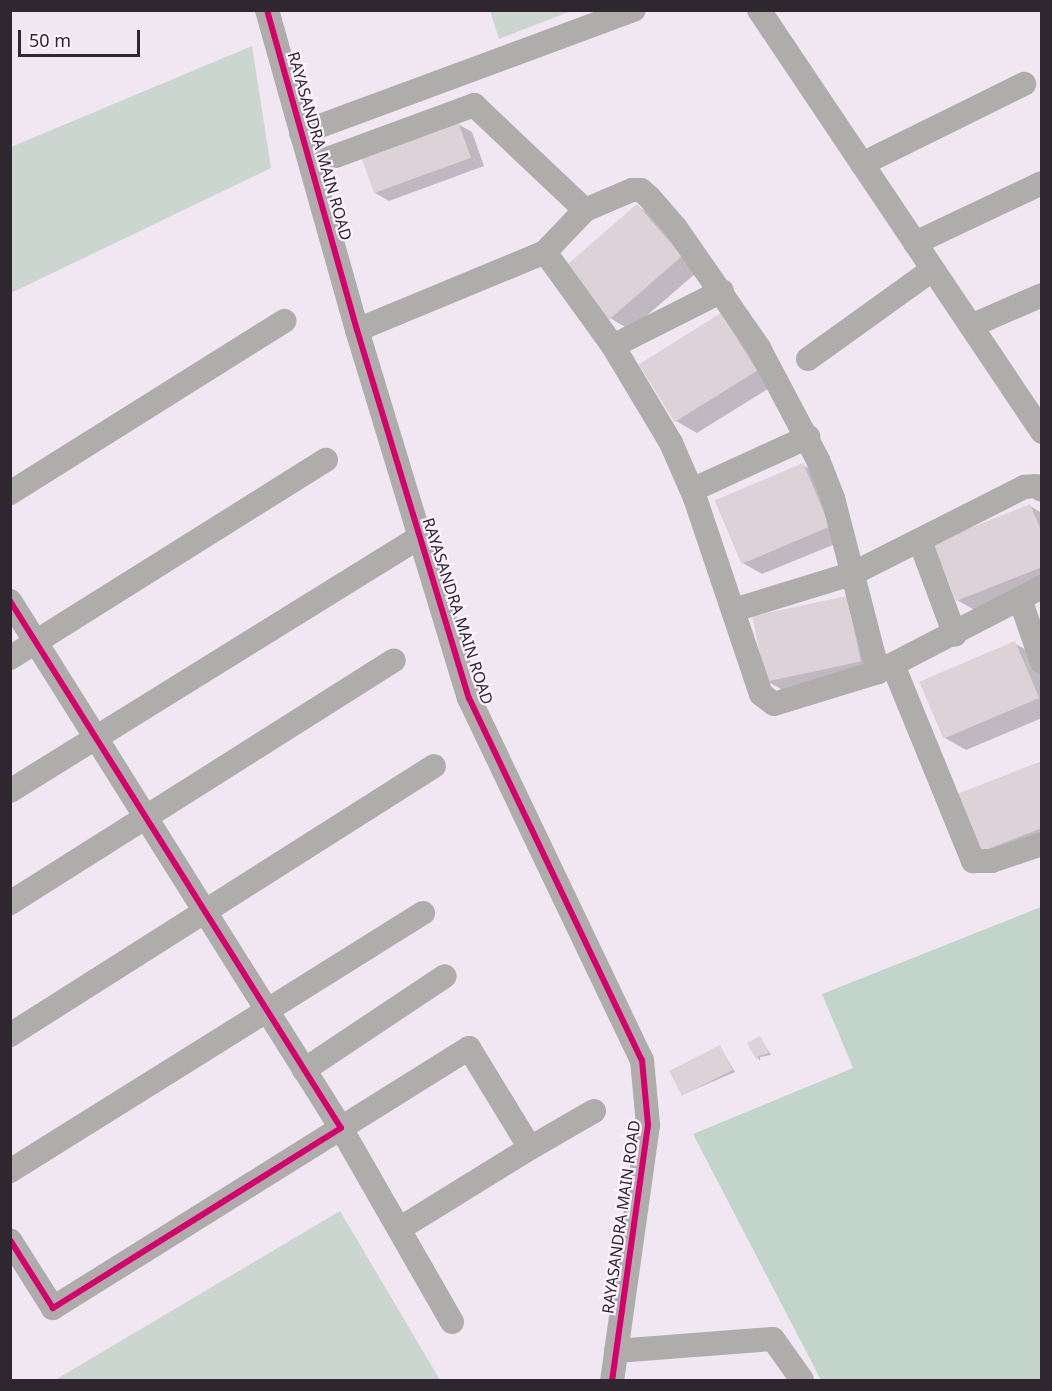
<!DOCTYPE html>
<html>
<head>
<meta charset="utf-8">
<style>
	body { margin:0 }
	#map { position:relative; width:1052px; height:1391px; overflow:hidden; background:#f0e7f2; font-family:"Noto Sans",sans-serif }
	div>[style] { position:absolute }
	.green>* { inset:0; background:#cbd6d0 }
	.forest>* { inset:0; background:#c3d4ca }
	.shadow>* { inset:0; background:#0003 }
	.building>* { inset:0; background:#dcd2d7; transform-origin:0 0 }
	.minor>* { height:24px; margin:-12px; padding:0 12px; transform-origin:12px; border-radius:12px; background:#afacac }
	.cycleway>* { height:6px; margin:-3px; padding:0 3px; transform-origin:3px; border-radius:3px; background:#d6006c }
	span { translate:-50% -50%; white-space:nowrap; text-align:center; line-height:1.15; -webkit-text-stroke:4.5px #fdf2ff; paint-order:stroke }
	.street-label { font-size:16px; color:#2e272f }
	.frame { position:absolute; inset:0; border:12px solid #2e272f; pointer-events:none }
	.scale { position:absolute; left:18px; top:30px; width:122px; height:27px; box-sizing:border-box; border:3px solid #2e272f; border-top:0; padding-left:8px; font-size:18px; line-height:21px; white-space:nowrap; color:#2e272f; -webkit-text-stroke:4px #fdf2ff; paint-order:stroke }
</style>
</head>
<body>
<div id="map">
	<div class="green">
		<i style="clip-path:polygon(490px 11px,490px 10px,571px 11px,499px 39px)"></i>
		<i style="clip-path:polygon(252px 46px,271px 168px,11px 293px,11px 147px)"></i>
		<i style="clip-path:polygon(340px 1211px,440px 1380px,55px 1380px)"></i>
	</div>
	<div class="forest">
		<i style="clip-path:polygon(1041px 907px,1041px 1380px,821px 1380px,693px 1134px,853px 1068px,822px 994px)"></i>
	</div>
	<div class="shadow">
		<i style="clip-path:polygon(458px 124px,472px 132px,484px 166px,389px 201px,375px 193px)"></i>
		<i style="clip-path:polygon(637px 206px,658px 218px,702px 268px,630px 330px,610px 318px)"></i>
		<i style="clip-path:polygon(721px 315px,777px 383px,697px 433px,676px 421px)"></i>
		<i style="clip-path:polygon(803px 465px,824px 477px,850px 538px,762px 574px,741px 562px)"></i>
		<i style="clip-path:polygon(1030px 506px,1042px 513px,1042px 587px,978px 612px,957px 600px)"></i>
		<i style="clip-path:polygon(846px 597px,881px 674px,788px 693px,767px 681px)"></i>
		<i style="clip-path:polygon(1014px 643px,1035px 655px,1042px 669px,1042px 718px,966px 750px,945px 738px)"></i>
		<i style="clip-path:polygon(1042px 762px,1042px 848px,981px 851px)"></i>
		<i style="clip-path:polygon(760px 1038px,771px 1055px,760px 1057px,760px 1061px,749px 1044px)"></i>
		<i style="clip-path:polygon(720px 1047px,735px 1072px,682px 1095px)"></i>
	</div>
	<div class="building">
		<i style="left:458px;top:122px;width:38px;height:103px;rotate:70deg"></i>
		<i style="left:637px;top:204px;width:69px;height:97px;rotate:49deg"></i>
		<i style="left:721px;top:313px;width:68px;height:97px;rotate:58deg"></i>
		<i style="left:803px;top:463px;width:69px;height:96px;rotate:67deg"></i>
		<i style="clip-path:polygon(1030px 504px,1042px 533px,1042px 567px,956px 601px,933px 543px)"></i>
		<i style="left:847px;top:596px;width:67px;height:97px;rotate:78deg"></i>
		<i style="left:1015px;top:641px;width:62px;height:104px;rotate:67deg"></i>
		<i style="clip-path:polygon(1042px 761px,1042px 828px,980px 852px,957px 794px)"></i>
		<i style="clip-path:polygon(760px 1036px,769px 1053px,758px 1056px,757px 1061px,747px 1043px)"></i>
		<i style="left:720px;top:1045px;width:28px;height:57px;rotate:63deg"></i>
	</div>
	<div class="minor">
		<i style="left:267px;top:10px;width:332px;rotate:74.3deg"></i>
		<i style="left:357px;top:330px;width:385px;rotate:73.1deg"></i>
		<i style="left:469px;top:698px;width:401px;rotate:64.5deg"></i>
		<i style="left:642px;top:1060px;width:65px;rotate:84.7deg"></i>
		<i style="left:648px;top:1125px;width:258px;rotate:98deg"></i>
		<i style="left:759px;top:10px;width:508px;rotate:56.15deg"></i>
		<i style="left:301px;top:133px;width:355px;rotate:-20.3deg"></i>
		<i style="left:862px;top:164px;width:181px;rotate:-26.3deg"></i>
		<i style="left:311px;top:165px;width:174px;rotate:-20.2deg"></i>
		<i style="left:474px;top:105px;width:153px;rotate:43.4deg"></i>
		<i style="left:915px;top:243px;width:140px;rotate:-25.3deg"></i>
		<i style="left:545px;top:252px;width:58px;rotate:-46.4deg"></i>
		<i style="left:585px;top:210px;width:51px;rotate:-23.1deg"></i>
		<i style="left:632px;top:190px;width:9px"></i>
		<i style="left:641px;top:190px;width:11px;rotate:41deg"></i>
		<i style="left:649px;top:197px;width:41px;rotate:48.9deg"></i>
		<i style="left:676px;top:228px;width:146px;rotate:55.3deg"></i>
		<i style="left:759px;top:348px;width:127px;rotate:62.2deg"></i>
		<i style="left:818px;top:460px;width:41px;rotate:68.5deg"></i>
		<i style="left:833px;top:498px;width:180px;rotate:75.5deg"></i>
		<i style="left:971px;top:326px;width:77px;rotate:-23.6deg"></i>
		<i style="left:357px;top:330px;width:204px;rotate:-22.5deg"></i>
		<i style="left:545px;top:252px;width:116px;rotate:54.1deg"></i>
		<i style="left:613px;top:346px;width:113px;rotate:59.1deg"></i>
		<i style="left:671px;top:443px;width:60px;rotate:66.4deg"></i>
		<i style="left:695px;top:498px;width:207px;rotate:71.4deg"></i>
		<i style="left:761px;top:694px;width:16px;rotate:38deg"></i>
		<i style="left:774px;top:704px;width:109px;rotate:-17.1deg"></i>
		<i style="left:878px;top:672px;width:185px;rotate:-27.4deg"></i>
		<i style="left:613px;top:346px;width:122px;rotate:-26.8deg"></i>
		<i style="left:808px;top:359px;width:153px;rotate:-35.7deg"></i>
		<i style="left:692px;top:490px;width:128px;rotate:-24.6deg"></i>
		<i style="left:10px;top:493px;width:324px;rotate:-32.1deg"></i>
		<i style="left:920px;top:541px;width:100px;rotate:69.6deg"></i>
		<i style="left:1020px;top:599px;width:67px;rotate:70.8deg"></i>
		<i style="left:10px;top:601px;width:622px;rotate:57.87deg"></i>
		<i style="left:341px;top:1128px;width:340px;rotate:148deg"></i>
		<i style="left:53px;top:1308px;width:80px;rotate:-122.3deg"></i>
		<i style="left:734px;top:610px;width:126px;rotate:-17.1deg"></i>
		<i style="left:854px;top:573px;width:191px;rotate:-26.8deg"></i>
		<i style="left:1024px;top:487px;width:12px;rotate:-5deg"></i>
		<i style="left:1036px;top:486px;width:7px;rotate:34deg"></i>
		<i style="left:10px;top:658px;width:373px;rotate:-32.1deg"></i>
		<i style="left:893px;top:665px;width:212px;rotate:67.8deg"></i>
		<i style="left:973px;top:861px;width:19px"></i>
		<i style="left:992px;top:861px;width:53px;rotate:-18.8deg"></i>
		<i style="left:10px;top:791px;width:482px;rotate:-31.8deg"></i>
		<i style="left:10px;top:903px;width:454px;rotate:-32.3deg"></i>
		<i style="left:10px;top:1035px;width:502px;rotate:-32.39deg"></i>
		<i style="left:304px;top:1070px;width:169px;rotate:-33.7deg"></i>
		<i style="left:10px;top:1171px;width:487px;rotate:-32deg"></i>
		<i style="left:399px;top:1229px;width:154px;rotate:-31.7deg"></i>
		<i style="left:452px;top:1322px;width:224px;rotate:-119.8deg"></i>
		<i style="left:341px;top:1128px;width:151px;rotate:-32deg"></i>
		<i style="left:469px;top:1048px;width:117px;rotate:58.6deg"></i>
		<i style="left:530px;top:1148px;width:74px;rotate:-30deg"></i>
		<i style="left:616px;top:1351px;width:157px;rotate:-4.4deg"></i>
		<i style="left:773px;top:1339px;width:50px;rotate:54.7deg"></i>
	</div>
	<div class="cycleway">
		<i style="left:267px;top:10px;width:332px;rotate:74.3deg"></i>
		<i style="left:357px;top:330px;width:385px;rotate:73.1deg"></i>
		<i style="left:469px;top:698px;width:401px;rotate:64.5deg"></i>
		<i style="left:642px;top:1060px;width:65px;rotate:84.7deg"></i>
		<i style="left:648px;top:1125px;width:258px;rotate:98deg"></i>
		<i style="left:10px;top:601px;width:622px;rotate:57.87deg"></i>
		<i style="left:341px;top:1128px;width:340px;rotate:148deg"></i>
		<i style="left:53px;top:1308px;width:80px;rotate:-122.3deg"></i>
	</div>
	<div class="street-label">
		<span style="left:320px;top:146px;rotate:74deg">RAYASANDRA MAIN ROAD</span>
		<span style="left:458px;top:611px;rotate:72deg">RAYASANDRA MAIN ROAD</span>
		<span style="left:621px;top:1217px;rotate:-82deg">RAYASANDRA MAIN ROAD</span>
	</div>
	<div class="frame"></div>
	<div class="scale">50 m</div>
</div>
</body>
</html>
